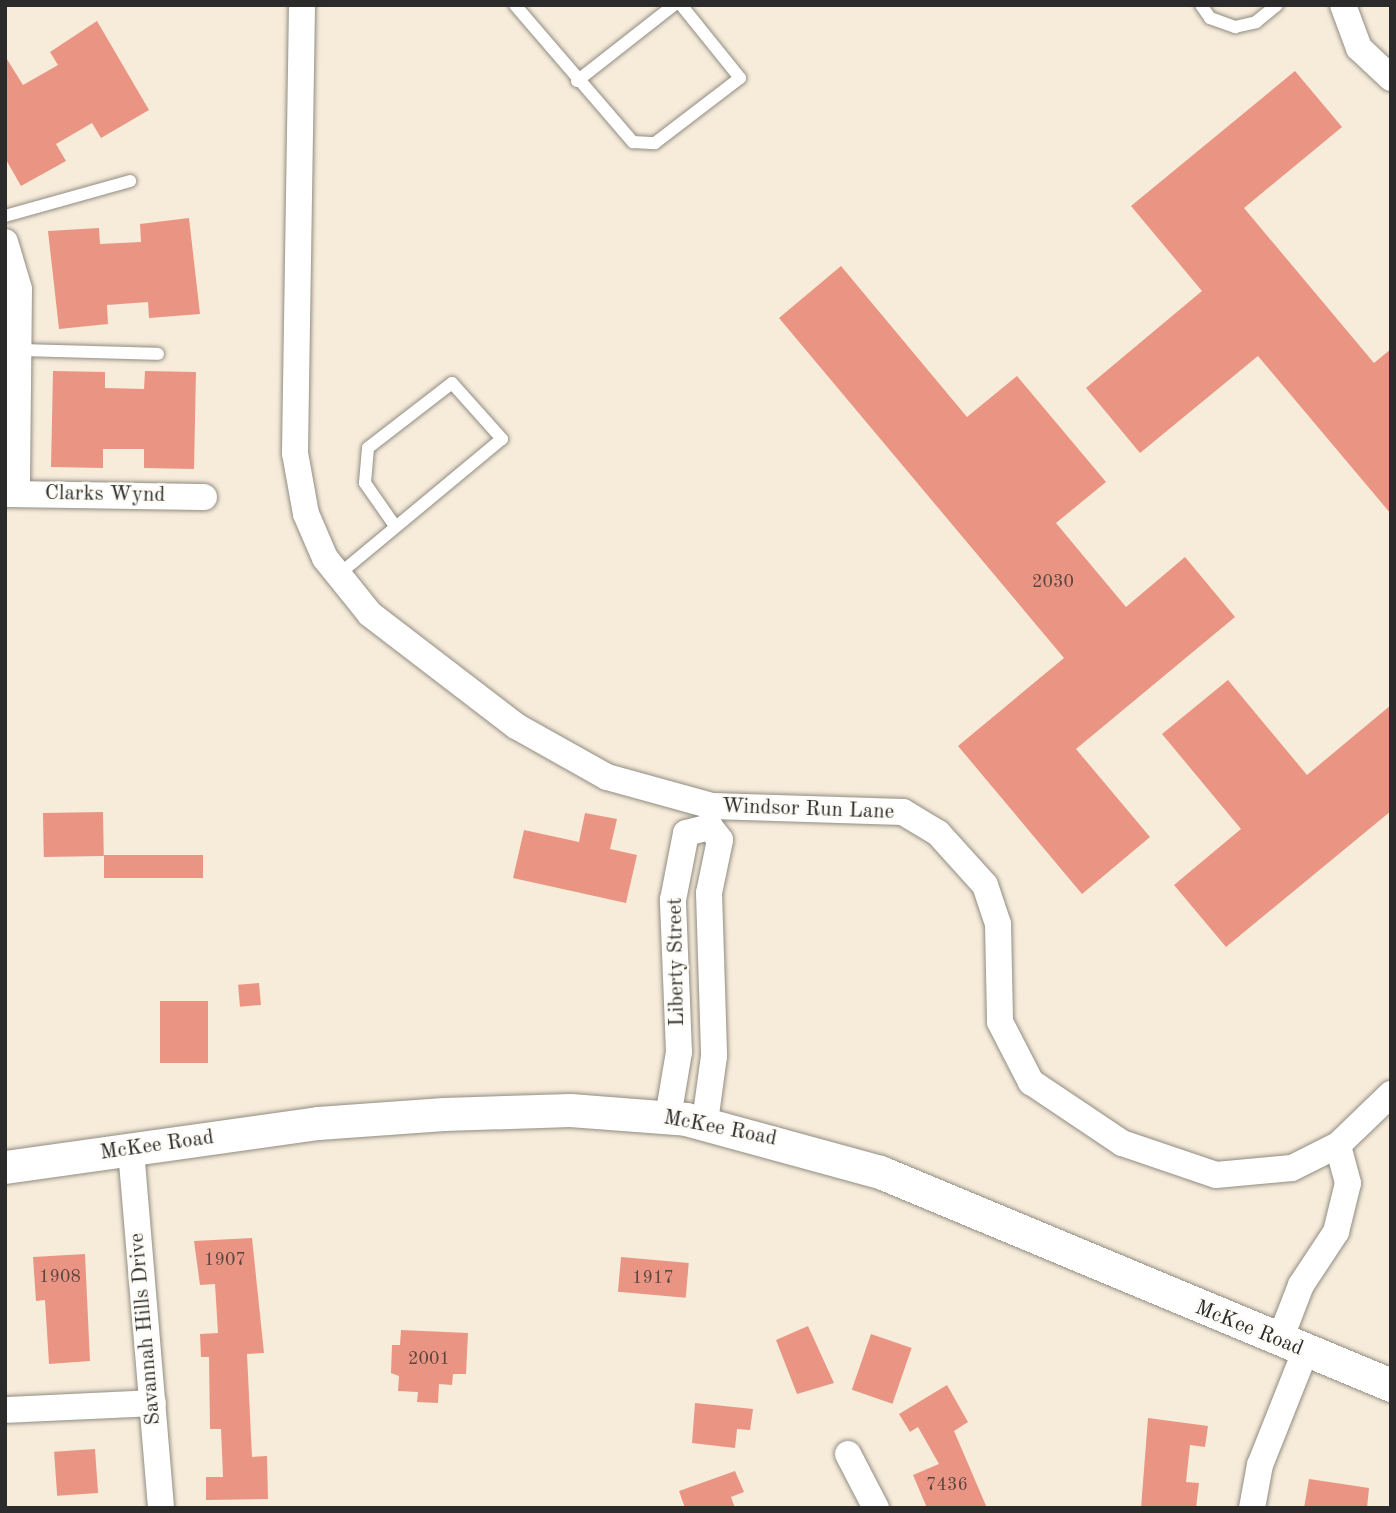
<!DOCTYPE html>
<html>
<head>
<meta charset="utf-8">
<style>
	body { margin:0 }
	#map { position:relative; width:1396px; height:1513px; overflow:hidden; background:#f7ecda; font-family:"Old Standard TT",serif }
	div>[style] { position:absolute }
	.building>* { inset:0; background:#ea9583; transform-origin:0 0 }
	.roads { filter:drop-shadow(0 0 2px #918c82) drop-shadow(0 0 2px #918c82) }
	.service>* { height:12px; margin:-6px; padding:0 6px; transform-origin:6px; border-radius:6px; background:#fff }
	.minor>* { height:26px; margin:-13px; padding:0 13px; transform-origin:13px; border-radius:13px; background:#fff }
	.tertiary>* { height:33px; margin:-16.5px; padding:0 16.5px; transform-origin:16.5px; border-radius:16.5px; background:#fff }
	span { translate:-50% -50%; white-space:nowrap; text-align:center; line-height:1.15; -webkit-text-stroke:5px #fdfcf7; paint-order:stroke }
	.number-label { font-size:18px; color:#5b4641 }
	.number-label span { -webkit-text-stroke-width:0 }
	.street-label { font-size:21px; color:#2b2b2b }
	.frame { position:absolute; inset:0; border:7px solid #2b2b2b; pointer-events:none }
</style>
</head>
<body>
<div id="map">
	<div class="building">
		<i style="clip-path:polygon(97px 21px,149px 110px,101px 138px,92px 123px,56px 144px,66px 161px,21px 186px,5px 158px,5px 56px,23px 85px,58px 65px,50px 52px)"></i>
		<i style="clip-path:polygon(1295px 71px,1342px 127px,1244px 208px,1374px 363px,1391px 349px,1391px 514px,1258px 356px,1140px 453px,1086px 388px,1202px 291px,1131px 206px)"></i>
		<i style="clip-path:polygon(189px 218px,200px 314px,149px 318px,148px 302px,107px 305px,108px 324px,59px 329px,48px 231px,99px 228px,100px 244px,141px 242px,140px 224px)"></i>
		<i style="clip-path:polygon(841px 266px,967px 417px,1017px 376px,1106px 482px,1056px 523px,1126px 607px,1185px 557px,1235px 617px,1076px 749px,1150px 837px,1082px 894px,958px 746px,1064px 658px,779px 318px)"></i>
		<i style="clip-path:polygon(53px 371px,105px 372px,105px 388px,144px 389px,145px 371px,196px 372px,194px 469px,144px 468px,144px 449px,103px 449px,103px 468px,51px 467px)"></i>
		<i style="clip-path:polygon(1228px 680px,1307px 775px,1391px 705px,1391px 811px,1226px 947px,1174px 885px,1241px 829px,1162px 734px)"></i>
		<i style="left:103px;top:812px;width:44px;height:60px;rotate:89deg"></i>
		<i style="clip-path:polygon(585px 813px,617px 819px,610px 849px,637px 855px,626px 903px,513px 878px,524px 830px,579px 842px)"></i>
		<i style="left:203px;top:855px;width:23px;height:99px;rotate:90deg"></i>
		<i style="left:259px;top:983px;width:22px;height:21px;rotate:85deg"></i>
		<i style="left:160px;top:1001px;width:48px;height:62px"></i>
		<i style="clip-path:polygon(252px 1238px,264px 1353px,247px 1354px,252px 1457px,267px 1456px,268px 1499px,206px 1500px,206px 1477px,223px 1477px,221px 1429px,210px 1429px,209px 1357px,201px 1357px,200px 1334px,218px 1333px,215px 1284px,200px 1285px,194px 1241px)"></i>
		<i style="clip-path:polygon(85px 1254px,90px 1361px,49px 1364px,45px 1300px,36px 1301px,33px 1257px)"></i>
		<i style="left:621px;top:1257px;width:68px;height:35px;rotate:5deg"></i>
		<i style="clip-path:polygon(808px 1326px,834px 1383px,797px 1394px,776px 1340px)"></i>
		<i style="clip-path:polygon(401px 1330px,468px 1333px,466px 1374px,453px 1374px,452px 1385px,439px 1384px,438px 1403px,417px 1402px,418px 1392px,398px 1391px,399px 1376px,391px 1373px,392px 1345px,400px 1345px)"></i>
		<i style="left:871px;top:1334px;width:43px;height:59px;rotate:19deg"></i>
		<i style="clip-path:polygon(947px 1385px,968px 1422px,954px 1431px,987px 1508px,927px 1508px,913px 1475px,939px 1464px,918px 1427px,910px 1432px,899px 1414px)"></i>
		<i style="clip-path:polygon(695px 1403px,753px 1409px,750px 1430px,737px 1429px,735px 1448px,692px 1443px)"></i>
		<i style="clip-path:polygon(1148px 1418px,1208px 1426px,1205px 1447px,1190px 1445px,1186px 1482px,1199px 1483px,1196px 1508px,1141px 1508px)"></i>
		<i style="left:95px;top:1449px;width:44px;height:41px;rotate:86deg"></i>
		<i style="clip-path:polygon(735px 1471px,744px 1492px,731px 1497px,735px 1508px,685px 1508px,679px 1491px)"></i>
		<i style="clip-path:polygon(1309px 1479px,1369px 1488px,1367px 1508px,1304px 1508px)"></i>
	</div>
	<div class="roads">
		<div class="service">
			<i style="left:515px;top:5px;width:181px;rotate:49.3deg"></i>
			<i style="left:633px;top:142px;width:22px;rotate:3deg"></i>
			<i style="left:655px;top:143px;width:107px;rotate:-37.4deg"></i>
			<i style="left:740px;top:78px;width:94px;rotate:-128.9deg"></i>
			<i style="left:1201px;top:5px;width:16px;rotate:55deg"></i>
			<i style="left:1210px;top:18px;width:27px;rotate:20deg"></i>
			<i style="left:1235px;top:27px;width:22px;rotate:-13deg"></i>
			<i style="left:1256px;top:22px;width:27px;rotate:-39deg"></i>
			<i style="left:577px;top:81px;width:123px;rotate:-38.1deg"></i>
			<i style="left:5px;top:216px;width:130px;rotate:-15.6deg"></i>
			<i style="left:18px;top:350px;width:140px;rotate:1.6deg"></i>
			<i style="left:338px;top:575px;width:213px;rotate:-39.7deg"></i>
			<i style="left:502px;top:439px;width:75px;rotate:-131.8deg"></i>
			<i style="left:452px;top:383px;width:106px;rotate:142.3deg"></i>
			<i style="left:368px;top:448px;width:35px;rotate:95deg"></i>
			<i style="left:365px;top:483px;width:52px;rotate:55.1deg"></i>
		</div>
		<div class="minor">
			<i style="left:302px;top:5px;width:448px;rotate:90.9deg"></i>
			<i style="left:295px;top:453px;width:62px;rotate:79.8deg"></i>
			<i style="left:306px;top:514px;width:48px;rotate:66.6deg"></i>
			<i style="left:325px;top:558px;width:72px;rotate:51.2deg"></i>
			<i style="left:370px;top:614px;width:184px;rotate:37.5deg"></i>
			<i style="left:516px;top:726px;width:104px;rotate:29.3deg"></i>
			<i style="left:607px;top:777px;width:109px;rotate:15.4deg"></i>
			<i style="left:712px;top:806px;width:191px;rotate:1.8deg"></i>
			<i style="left:903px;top:812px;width:41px;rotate:31deg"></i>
			<i style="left:938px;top:833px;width:70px;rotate:47.9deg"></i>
			<i style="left:985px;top:885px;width:41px;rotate:71.6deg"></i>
			<i style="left:998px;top:924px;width:98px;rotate:88.8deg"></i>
			<i style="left:1000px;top:1022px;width:68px;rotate:62.7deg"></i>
			<i style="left:1031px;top:1082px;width:110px;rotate:33.8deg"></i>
			<i style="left:1122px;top:1143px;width:99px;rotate:18.8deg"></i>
			<i style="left:1216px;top:1175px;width:76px;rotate:-5.3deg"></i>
			<i style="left:1292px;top:1168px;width:51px;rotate:-26.6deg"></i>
			<i style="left:1338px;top:1145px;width:74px;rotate:-43.9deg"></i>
			<i style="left:1343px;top:5px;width:46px;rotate:69.6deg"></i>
			<i style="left:1359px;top:48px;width:44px;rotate:43.2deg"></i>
			<i style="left:5px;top:242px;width:49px;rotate:73.4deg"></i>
			<i style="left:19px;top:289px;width:205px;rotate:90.6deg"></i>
			<i style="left:5px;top:494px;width:199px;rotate:0.9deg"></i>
			<i style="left:668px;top:1117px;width:66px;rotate:-80.4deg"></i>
			<i style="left:679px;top:1052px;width:152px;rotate:-92.3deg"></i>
			<i style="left:673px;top:900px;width:68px;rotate:-79deg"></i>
			<i style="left:686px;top:833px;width:25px;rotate:-14deg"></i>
			<i style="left:710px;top:827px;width:16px;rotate:52deg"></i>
			<i style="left:720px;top:840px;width:54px;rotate:101.7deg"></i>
			<i style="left:709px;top:893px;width:163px;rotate:88.2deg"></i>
			<i style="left:714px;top:1056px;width:67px;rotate:97.8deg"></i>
			<i style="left:131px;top:1150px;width:359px;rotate:85.2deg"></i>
			<i style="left:1279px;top:1342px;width:61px;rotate:-68.9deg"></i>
			<i style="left:1301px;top:1285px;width:64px;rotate:-56.6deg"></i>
			<i style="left:1336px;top:1232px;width:50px;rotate:-76.2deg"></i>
			<i style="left:1348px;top:1183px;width:39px;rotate:-105deg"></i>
			<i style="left:5px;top:1410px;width:148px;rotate:-2.7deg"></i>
			<i style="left:848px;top:1454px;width:61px;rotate:62.6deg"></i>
			<i style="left:1252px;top:1508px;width:44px;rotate:-79.5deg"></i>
			<i style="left:1260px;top:1465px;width:122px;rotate:-68.3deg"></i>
		</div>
		<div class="tertiary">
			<i style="left:5px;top:1167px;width:316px;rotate:-8deg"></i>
			<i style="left:318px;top:1123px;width:126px;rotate:-4.1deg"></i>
			<i style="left:444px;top:1114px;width:126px;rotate:-1.8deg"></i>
			<i style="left:570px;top:1110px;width:116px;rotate:4.4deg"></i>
			<i style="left:686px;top:1119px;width:201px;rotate:15.3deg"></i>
			<i style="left:880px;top:1172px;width:554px;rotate:22.63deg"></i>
		</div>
	</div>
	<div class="number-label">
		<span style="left:1053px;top:582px">2030</span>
		<span style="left:225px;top:1260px">1907</span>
		<span style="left:60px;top:1277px">1908</span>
		<span style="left:653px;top:1278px">1917</span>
		<span style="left:429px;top:1359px">2001</span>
		<span style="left:947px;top:1485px">7436</span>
	</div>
	<div class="street-label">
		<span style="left:105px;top:495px;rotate:1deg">Clarks Wynd</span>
		<span style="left:808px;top:810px;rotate:2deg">Windsor Run Lane</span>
		<span style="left:677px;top:962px;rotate:-91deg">Liberty Street</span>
		<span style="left:720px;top:1129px;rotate:11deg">McKee Road</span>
		<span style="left:157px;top:1146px;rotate:-8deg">McKee Road</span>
		<span style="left:146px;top:1329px;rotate:-95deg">Savannah Hills Drive</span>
		<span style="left:1249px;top:1329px;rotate:22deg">McKee Road</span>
	</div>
	<div class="frame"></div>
</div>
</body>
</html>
